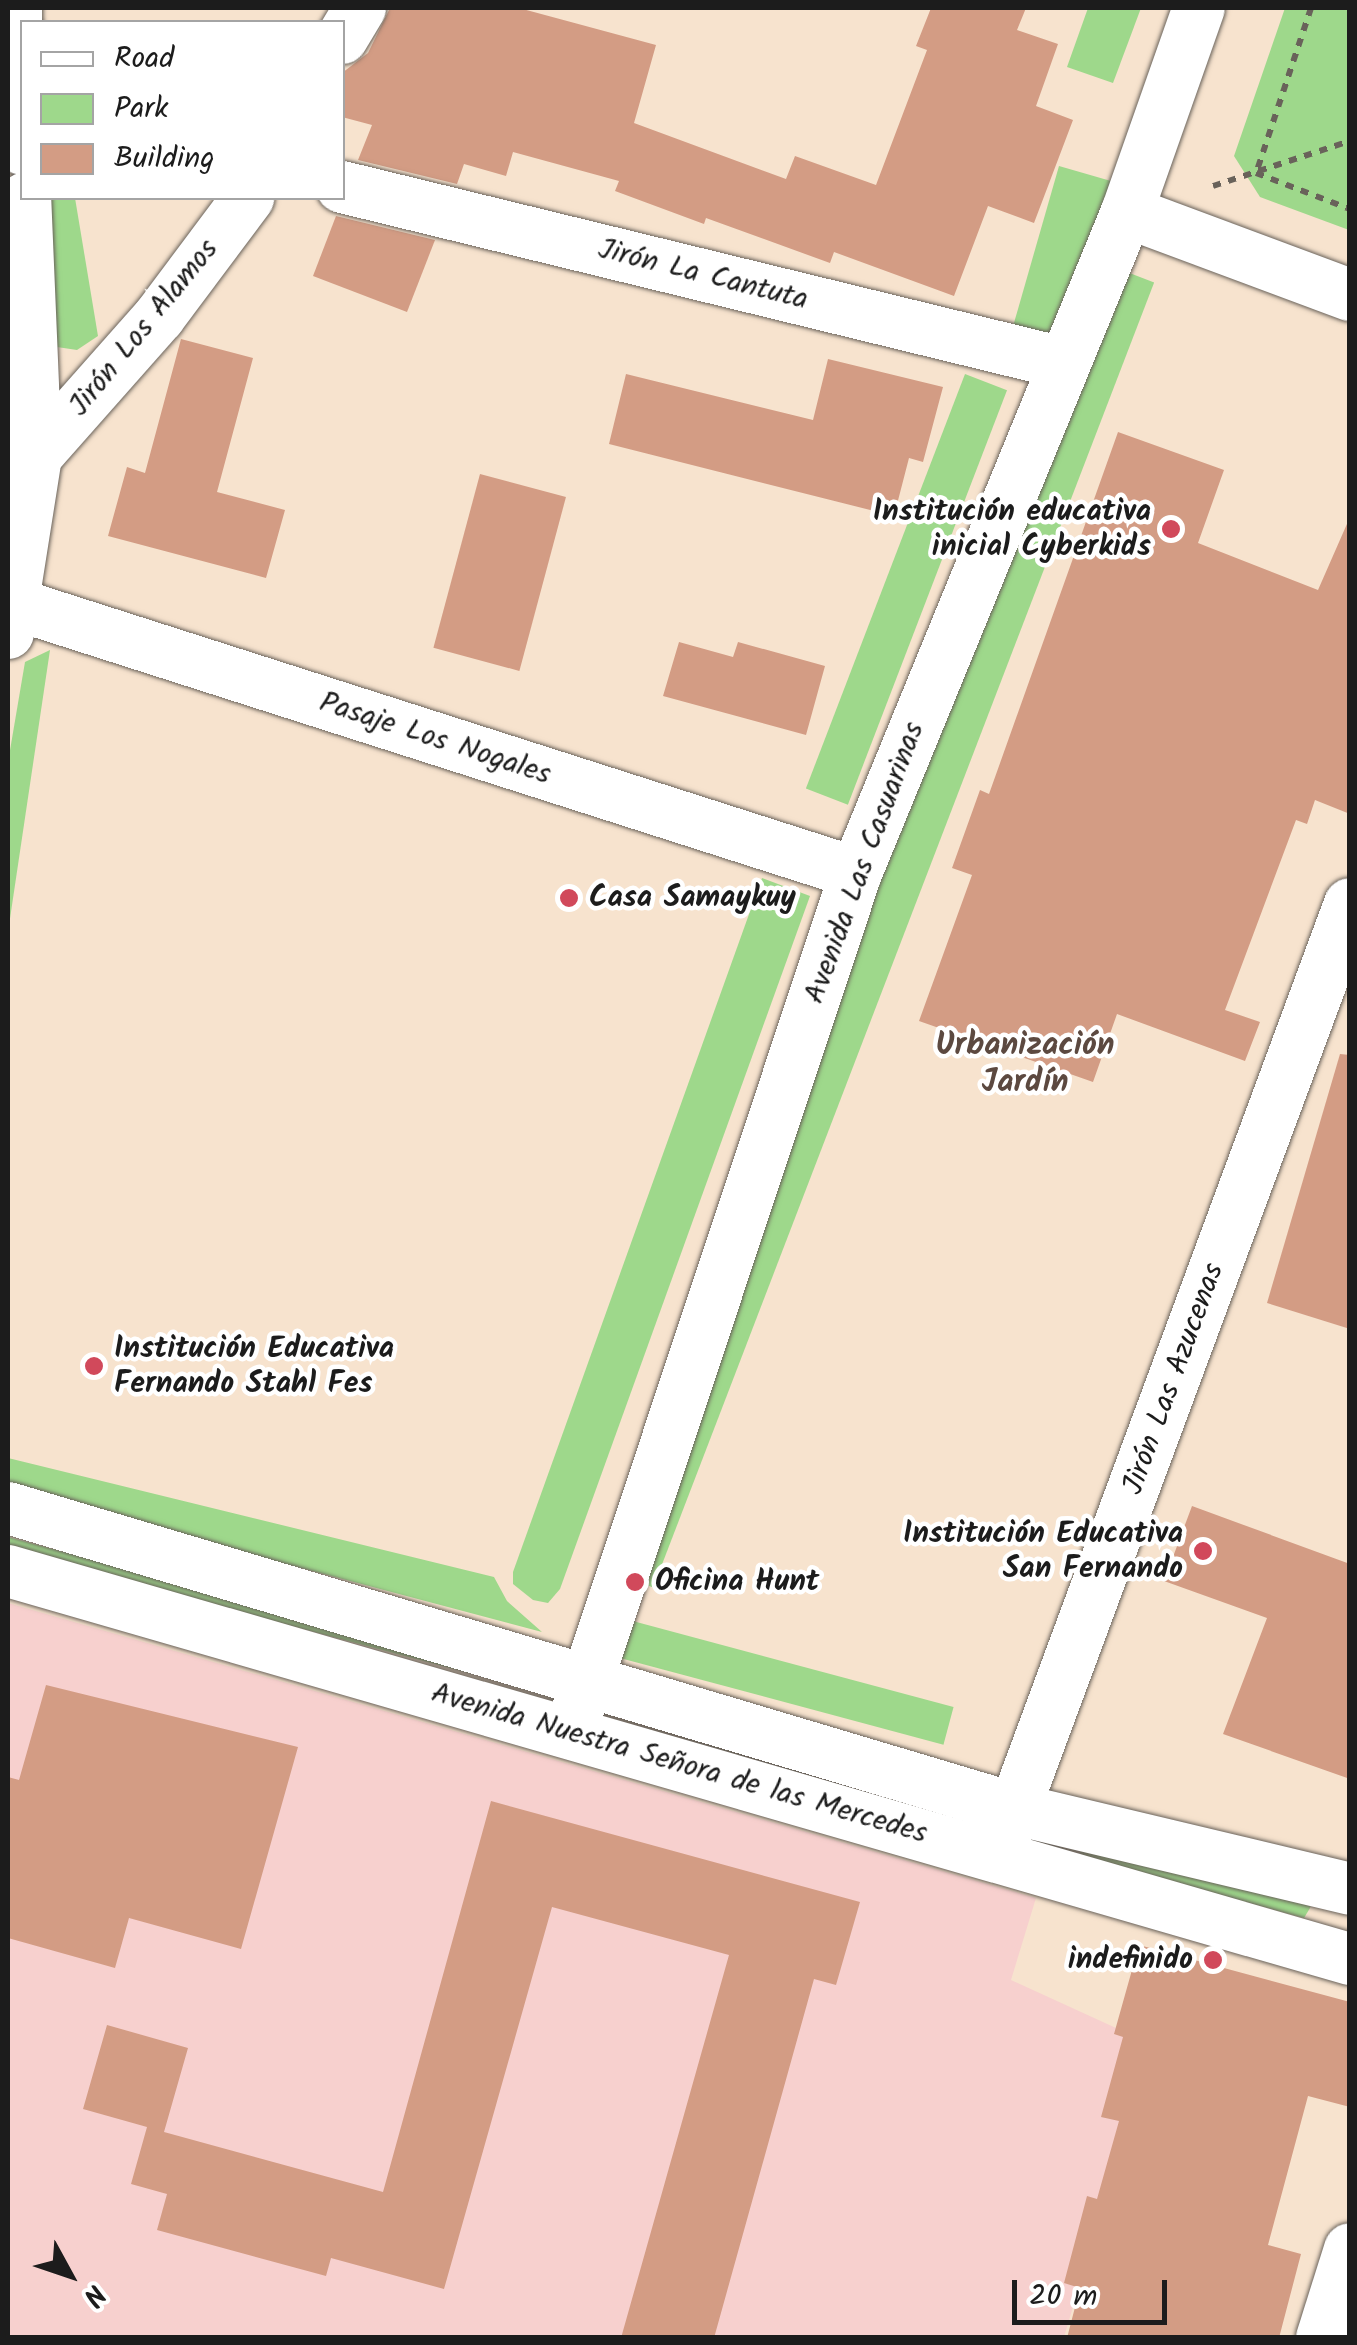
<!DOCTYPE html>
<html>
<head>
<meta charset="utf-8">
<style>
	body { margin:0 }
	#map { position:relative; width:1357px; height:2345px; overflow:hidden; background:#f7e3ce; font-family:Kalam,sans-serif }
	div>[style] { position:absolute }
	.built>* { inset:0; background:#f7d0ce }
	.green>* { inset:0; background:#9ed88b; transform-origin:0 0 }
	.building>* { inset:0; background:#d39c84; transform-origin:0 0 }
	.path>* { height:6px; margin-top:-3px; transform-origin:0; background:repeating-linear-gradient(90deg,#69625a 0 8px,transparent 0 16px) }
	.roads { filter:drop-shadow(0 0 2px #69625a) drop-shadow(0 0 2px #69625a) }
	.minor>* { height:52px; margin:-26px; padding:0 26px; transform-origin:26px; border-radius:26px; background:#fff }
	.dots>* { width:28px; height:28px; translate:-50% -50%; box-sizing:border-box; border:5px solid #fff; border-radius:50% }
	span { translate:-50% -50%; white-space:nowrap; text-align:center; line-height:1.15; -webkit-text-stroke:9px #fff; paint-order:stroke }
	.street-label { font-size:30px; color:#1c1c1c }
	.poi-label { font-size:30px; color:#1c1c1c; font-weight:700 }
	.right { translate:-100% -50%; text-align:right }
	.left { translate:0 -50%; text-align:left }
	.neighbourhood-label { font-size:32px; color:#5c4940; font-weight:700 }
	.frame { position:absolute; inset:0; border:10px solid #1c1c1c; pointer-events:none }
	.legend { position:absolute; left:20px; top:20px; width:325px; height:180px; box-sizing:border-box; background:#fff; border:2px solid #a4a4a4; margin:0; padding:12px 18px; list-style:none; font-size:30px; color:#1c1c1c }
	.legend li { display:flex; align-items:center; gap:20px; height:50px }
	.legend b { width:50px; border:2px solid #a4a4a4 }
	.north { position:absolute; left:20px; top:2225px; width:100px; height:100px; -webkit-text-stroke:8px #fff; paint-order:stroke; rotate:130deg; font-size:28px; font-weight:700; line-height:40px; text-align:center; color:#1c1c1c }
	.north::after { content:''; display:block; margin:auto; width:35px; height:45px; background:#1c1c1c; clip-path:polygon(50% 0,100% 100%,50% 72%,0 100%) }
	.scale { position:absolute; left:1012px; top:2280px; width:155px; height:45px; box-sizing:border-box; border:5px solid #1c1c1c; border-top:0; padding-left:12px; font-size:30px; line-height:35px; white-space:nowrap; color:#1c1c1c; -webkit-text-stroke:8px #fff; paint-order:stroke }
</style>
</head>
<body>
<div id="map">
	<div class="built">
		<i style="clip-path:polygon(8px 1603px,1036px 1898px,1011px 1980px,1151px 2044px,1064px 2337px,8px 2337px)"></i>
	</div>
	<div class="green">
		<i style="clip-path:polygon(1088px 8px,1141px 8px,1113px 83px,1067px 67px)"></i>
		<i style="clip-path:polygon(1285px 8px,1349px 8px,1349px 230px,1260px 197px,1234px 156px)"></i>
		<i style="left:1059px;top:166px;width:54px;height:172px;rotate:16deg"></i>
		<i style="clip-path:polygon(47px 198px,75px 198px,98px 336px,77px 350px,57px 347px)"></i>
		<i style="left:1114px;top:267px;width:43px;height:1398px;rotate:21deg"></i>
		<i style="left:965px;top:374px;width:45px;height:444px;rotate:21deg"></i>
		<i style="clip-path:polygon(50px 650px,8px 932px,8px 762px,25px 662px)"></i>
		<i style="clip-path:polygon(762px 878px,810px 896px,560px 1589px,548px 1603px,533px 1600px,513px 1584px,513px 1572px)"></i>
		<i style="clip-path:polygon(8px 1458px,494px 1577px,507px 1601px,542px 1632px,8px 1490px)"></i>
		<i style="clip-path:polygon(8px 1537px,471px 1662px,469px 1673px,8px 1551px)"></i>
		<i style="left:629px;top:1620px;width:336px;height:39px;rotate:15deg"></i>
		<i style="clip-path:polygon(1081px 1843px,1311px 1902px,1310px 1908px,1304px 1918px,1080px 1857px)"></i>
	</div>
	<div class="building">
		<i style="clip-path:polygon(390px 8px,519px 8px,656px 45px,634px 123px,786px 179px,795px 156px,876px 185px,927px 50px,916px 46px,931px 8px,1026px 8px,1017px 30px,1058px 44px,1036px 106px,1073px 120px,1034px 223px,988px 206px,954px 296px,834px 252px,830px 263px,706px 218px,704px 224px,615px 191px,619px 181px,513px 152px,506px 176px,464px 164px,457px 184px,358px 160px,372px 125px,342px 117px,342px 73px,368px 53px)"></i>
		<i style="clip-path:polygon(336px 216px,435px 240px,407px 312px,313px 276px)"></i>
		<i style="clip-path:polygon(181px 339px,253px 358px,217px 492px,285px 510px,266px 578px,108px 536px,127px 467px,145px 473px)"></i>
		<i style="clip-path:polygon(828px 359px,943px 387px,923px 462px,909px 458px,894px 516px,609px 444px,626px 374px,813px 420px)"></i>
		<i style="clip-path:polygon(1118px 432px,1224px 470px,1198px 543px,1318px 590px,1350px 517px,1350px 814px,1315px 800px,1307px 824px,1296px 820px,1225px 1010px,1260px 1022px,1245px 1061px,1117px 1014px,1093px 1082px,919px 1021px,972px 875px,952px 868px,980px 790px,989px 794px)"></i>
		<i style="left:480px;top:474px;width:89px;height:180px;rotate:15deg"></i>
		<i style="clip-path:polygon(679px 642px,733px 657px,738px 642px,825px 666px,806px 735px,663px 696px)"></i>
		<i style="clip-path:polygon(1340px 1054px,1350px 1055px,1350px 1329px,1267px 1303px)"></i>
		<i style="clip-path:polygon(1192px 1506px,1350px 1564px,1350px 1779px,1223px 1734px,1267px 1618px,1164px 1581px)"></i>
		<i style="clip-path:polygon(46px 1685px,298px 1747px,241px 1949px,129px 1918px,115px 1968px,8px 1938px,8px 1777px,19px 1780px)"></i>
		<i style="clip-path:polygon(491px 1801px,860px 1902px,836px 1985px,814px 1979px,714px 2338px,621px 2338px,729px 1955px,552px 1907px,444px 2289px,331px 2258px,326px 2276px,157px 2230px,167px 2194px,131px 2184px,147px 2127px,83px 2109px,107px 2025px,188px 2048px,164px 2132px,383px 2192px)"></i>
		<i style="clip-path:polygon(1139px 1945px,1350px 2002px,1350px 2107px,1308px 2096px,1268px 2245px,1301px 2254px,1279px 2338px,1067px 2338px,1080px 2288px,1064px 2283px,1087px 2196px,1097px 2199px,1119px 2121px,1101px 2117px,1123px 2037px,1114px 2034px)"></i>
	</div>
	<div class="path">
		<i style="left:1311px;top:8px;width:174px;rotate:108.4deg"></i>
		<i style="left:1256px;top:173px;width:101px;rotate:21deg"></i>
		<i style="left:1213px;top:186px;width:144px;rotate:-18.2deg"></i>
	</div>
	<div class="roads">
		<div class="minor">
			<i style="left:16px;top:8px;width:141px;rotate:87.6deg"></i>
			<i style="left:342px;top:38px;width:35px;rotate:-59deg"></i>
			<i style="left:342px;top:187px;width:742px;rotate:13.72deg"></i>
			<i style="left:1127px;top:212px;width:238px;rotate:20.4deg"></i>
			<i style="left:36px;top:456px;width:186px;rotate:-48.5deg"></i>
			<i style="left:159px;top:317px;width:149px;rotate:-53.2deg"></i>
			<i style="left:15px;top:604px;width:883px;rotate:17.74deg"></i>
			<i style="left:8px;top:633px;width:179px;rotate:-81deg"></i>
			<i style="left:36px;top:456px;width:258px;rotate:-92.4deg"></i>
			<i style="left:8px;top:1508px;width:1051px;rotate:16.64deg"></i>
			<i style="left:1015px;top:1809px;width:344px;rotate:13.4deg"></i>
			<i style="left:8px;top:1571px;width:1397px;rotate:16.13deg"></i>
			<i style="left:570px;top:1733px;width:906px;rotate:-71.61deg"></i>
			<i style="left:856px;top:873px;width:714px;rotate:-67.71deg"></i>
			<i style="left:1127px;top:212px;width:216px;rotate:-70.6deg"></i>
			<i style="left:1003px;top:1840px;width:998px;rotate:-69.66deg"></i>
			<i style="left:1322px;top:2338px;width:93px;rotate:-72.5deg"></i>
		</div>
	</div>
	<div class="dots">
		<i style="left:1171px;top:529px;background:#d1495b"></i>
		<i style="left:569px;top:898px;background:#d1495b"></i>
		<i style="left:94px;top:1366px;background:#d1495b"></i>
		<i style="left:1203px;top:1551px;background:#d1495b"></i>
		<i style="left:635px;top:1582px;background:#d1495b"></i>
		<i style="left:1213px;top:1960px;background:#d1495b"></i>
	</div>
	<div class="street-label">
		<span style="left:703px;top:275px;rotate:14deg">Jirón La Cantuta</span>
		<span style="left:144px;top:328px;rotate:-51deg">Jirón Los Alamos</span>
		<span style="left:435px;top:739px;rotate:18deg">Pasaje Los Nogales</span>
		<span style="left:865px;top:863px;rotate:-70deg">Avenida Las Casuarinas</span>
		<span style="left:1174px;top:1379px;rotate:-70deg">Jirón Las Azucenas</span>
		<span style="left:679px;top:1764px;rotate:16deg">Avenida Nuestra Señora de las Mercedes</span>
	</div>
	<div class="poi-label">
		<span class="right" style="left:1151px;top:529px">Institución educativa<br>inicial Cyberkids</span>
		<span class="left" style="left:589px;top:898px">Casa Samaykuy</span>
		<span class="left" style="left:114px;top:1366px">Institución Educativa<br>Fernando Stahl Fes</span>
		<span class="right" style="left:1183px;top:1551px">Institución Educativa<br>San Fernando</span>
		<span class="left" style="left:655px;top:1582px">Oficina Hunt</span>
		<span class="right" style="left:1193px;top:1960px">indefinido</span>
	</div>
	<div class="neighbourhood-label">
		<span style="left:1025px;top:1065px">Urbanización<br>Jardín</span>
	</div>
	<div class="frame"></div>
	<ul class="legend">
	<li><b style="height:12px;background:#fff"></b>Road</li>
	<li><b style="height:28px;background:#9ed88b"></b>Park</li>
	<li><b style="height:28px;background:#d39c84"></b>Building</li>
	</ul>
	<div class="north">N</div>
	<div class="scale">20 m</div>
</div>
</body>
</html>
